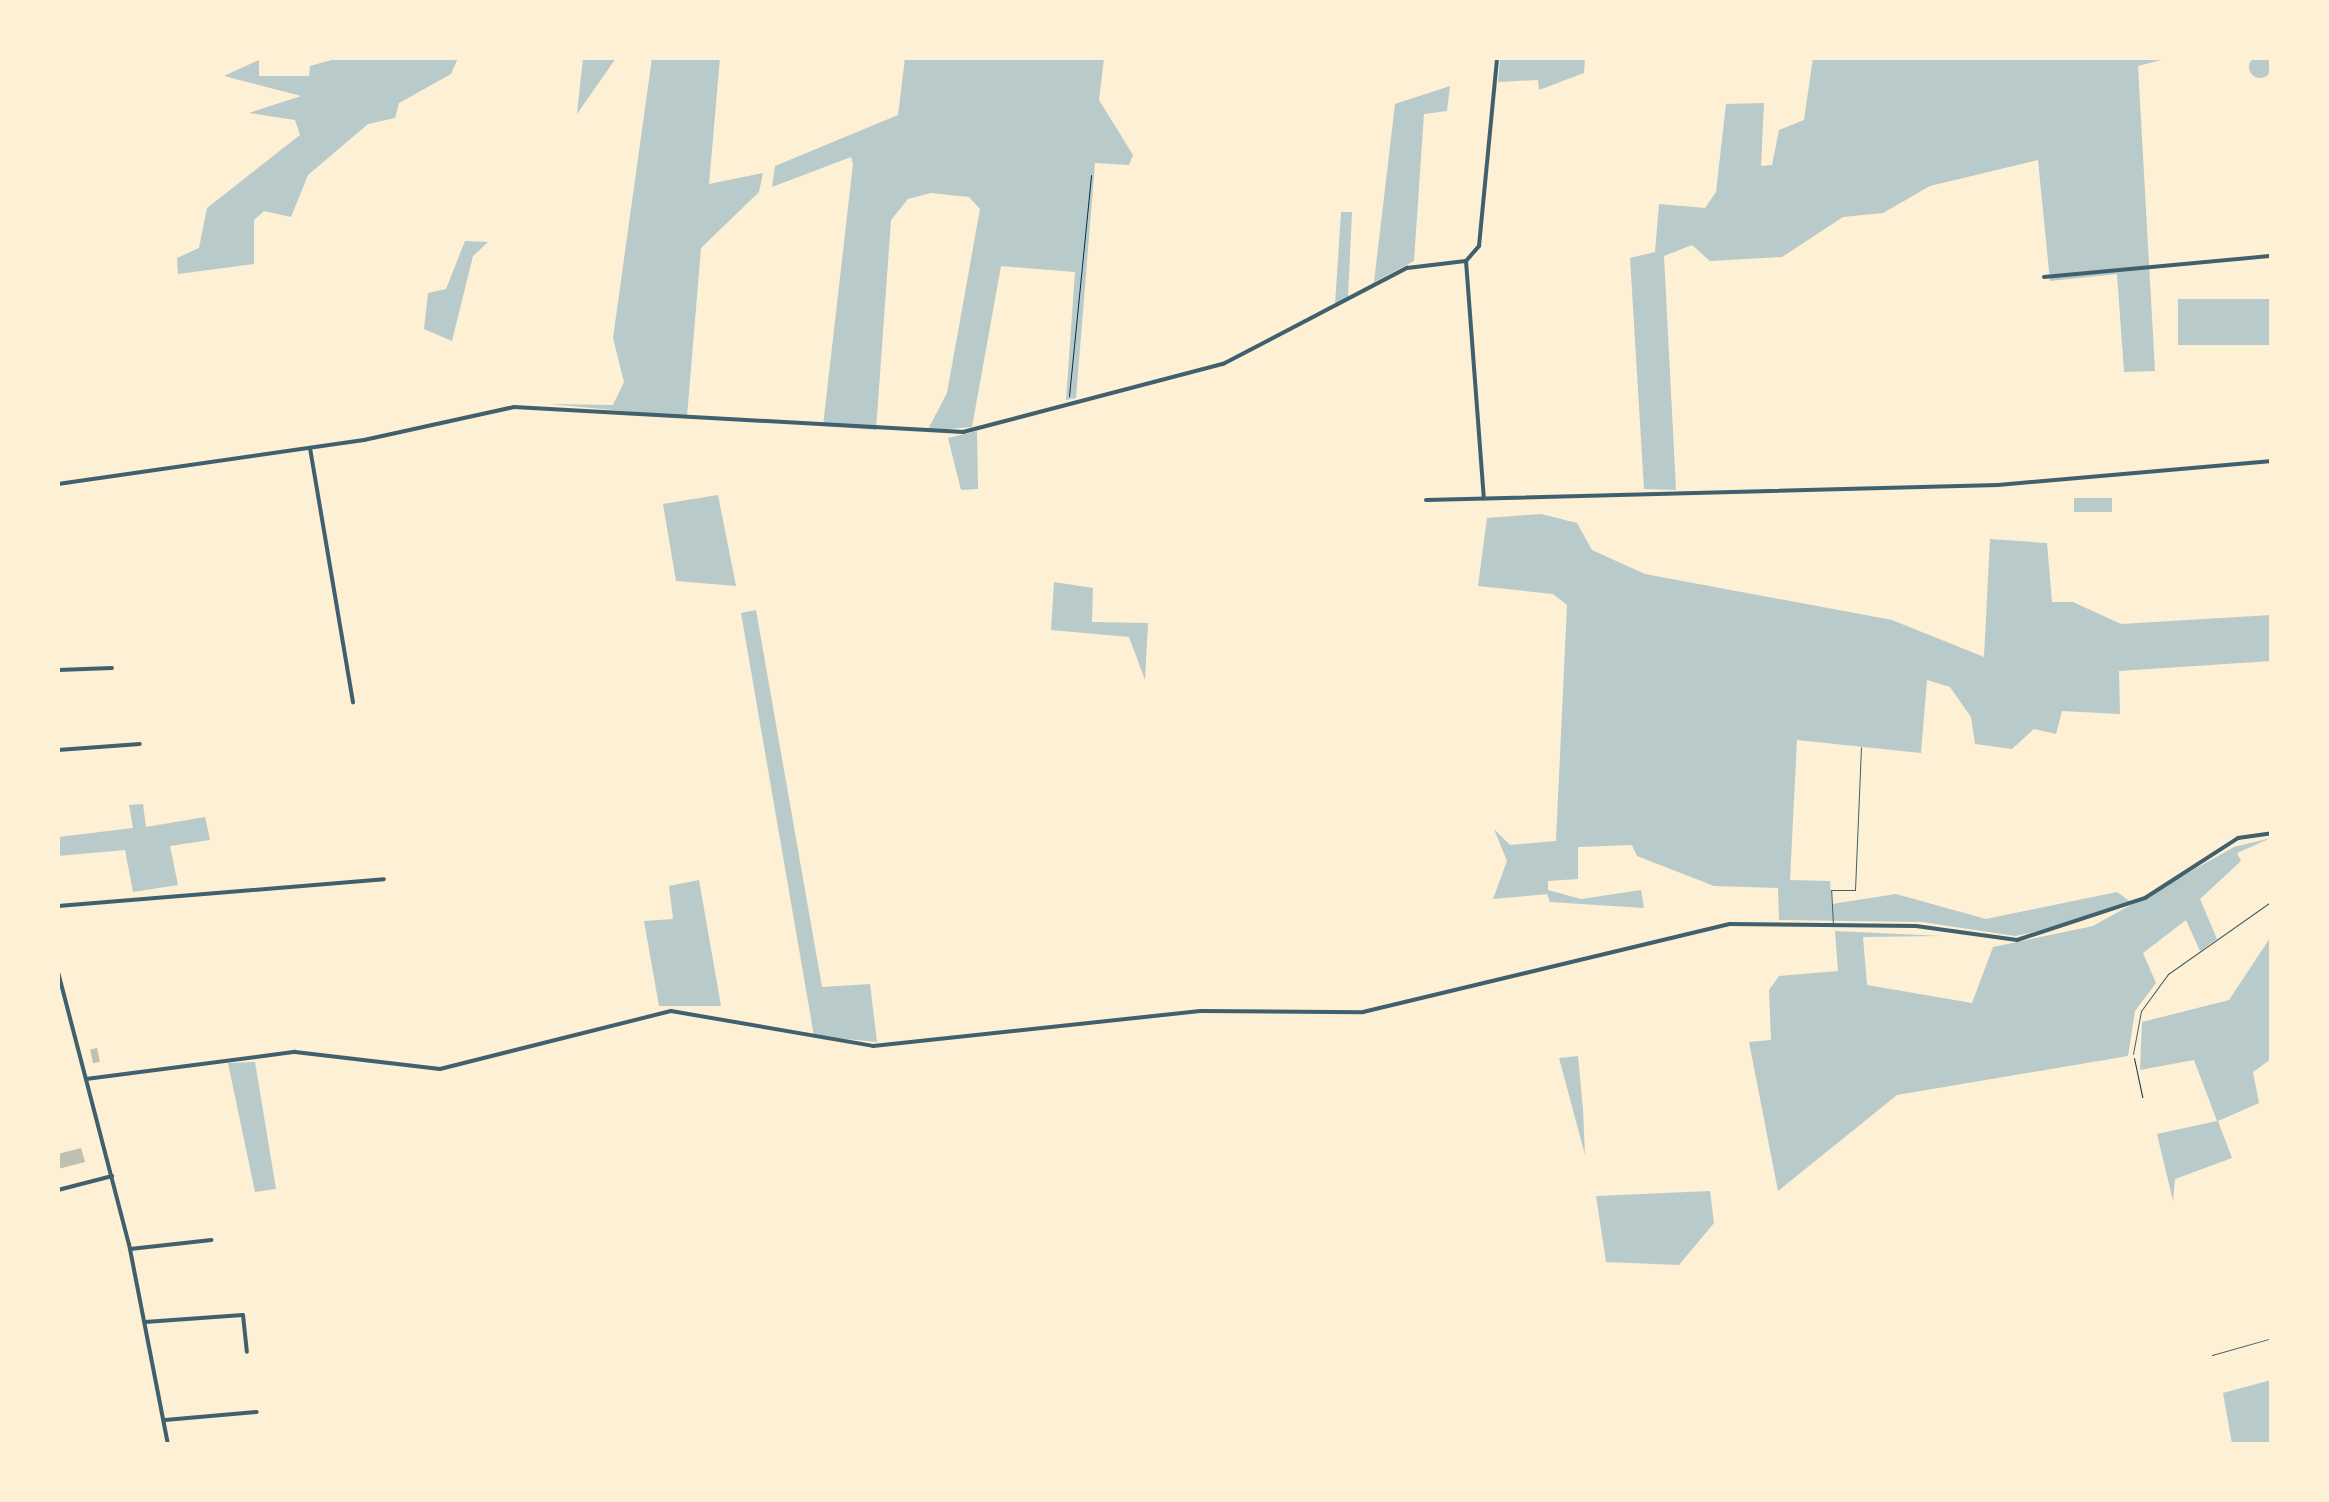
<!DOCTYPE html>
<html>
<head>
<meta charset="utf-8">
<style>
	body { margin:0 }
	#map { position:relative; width:2329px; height:1502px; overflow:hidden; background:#fdf0d5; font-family:Overpass,sans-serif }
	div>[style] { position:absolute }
	.green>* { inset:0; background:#b9caca; transform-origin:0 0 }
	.round { border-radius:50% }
	.building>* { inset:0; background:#bec0b2; transform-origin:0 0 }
	.path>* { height:1px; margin:-0.5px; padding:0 0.5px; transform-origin:0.5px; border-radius:0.5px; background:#003049 }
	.service>* { height:1px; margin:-0.5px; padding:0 0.5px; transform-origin:0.5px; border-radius:0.5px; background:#3f606c }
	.minor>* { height:4px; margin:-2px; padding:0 2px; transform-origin:2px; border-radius:2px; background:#3f606c }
	.tertiary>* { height:4px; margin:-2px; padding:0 2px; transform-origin:2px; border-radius:2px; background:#3f606c }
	span { translate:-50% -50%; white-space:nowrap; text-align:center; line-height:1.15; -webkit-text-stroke:8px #fdf0d5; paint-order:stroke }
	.frame { position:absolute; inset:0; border:60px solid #fdf0d5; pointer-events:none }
</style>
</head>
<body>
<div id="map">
	<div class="green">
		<i class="round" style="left:2249px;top:56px;width:22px;height:22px"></i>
		<i style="clip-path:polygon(339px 58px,458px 58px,451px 74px,399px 103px,395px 118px,368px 124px,308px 175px,291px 217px,264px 211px,254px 220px,254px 264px,178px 274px,177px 258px,199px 248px,207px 208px,300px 135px,295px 120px,249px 113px,301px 96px,224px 76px,259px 60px,259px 76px,309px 76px,310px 66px)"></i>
		<i style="clip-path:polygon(583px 58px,616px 58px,577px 114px)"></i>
		<i style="clip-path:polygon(652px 58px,720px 58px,709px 184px,763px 173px,759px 192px,701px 248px,687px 417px,549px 404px,613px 405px,624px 382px,613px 338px)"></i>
		<i style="clip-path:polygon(905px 58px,1104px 58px,1099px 100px,1133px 155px,1129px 165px,1095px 163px,1076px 398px,1066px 400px,1075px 272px,1001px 266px,972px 427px,927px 431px,947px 393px,980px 209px,969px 197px,931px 193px,908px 199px,891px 220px,876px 430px,823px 426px,853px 164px,851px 157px,772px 187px,775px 166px,898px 115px)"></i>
		<i style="clip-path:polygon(1500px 58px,1585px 58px,1584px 73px,1539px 90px,1538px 80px,1498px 82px)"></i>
		<i style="clip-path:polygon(1813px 58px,2169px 58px,2138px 66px,2155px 371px,2124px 372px,2117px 274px,2050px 281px,2038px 160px,1930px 186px,1883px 213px,1843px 217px,1782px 257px,1710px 261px,1692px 245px,1664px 256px,1676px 490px,1644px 489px,1630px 258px,1655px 252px,1659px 204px,1705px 208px,1716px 192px,1726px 104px,1764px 103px,1761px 166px,1772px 165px,1779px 130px,1804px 120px)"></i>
		<i style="clip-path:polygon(1450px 86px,1447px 111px,1424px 114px,1414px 261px,1374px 282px,1395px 104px)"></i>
		<i style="clip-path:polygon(1341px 212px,1352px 212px,1348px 297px,1335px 305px)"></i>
		<i style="clip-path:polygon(465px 241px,488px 242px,473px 256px,452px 341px,424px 329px,428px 293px,446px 289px)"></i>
		<i style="left:2271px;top:299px;width:46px;height:93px;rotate:90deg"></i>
		<i style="clip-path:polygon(977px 431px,978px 489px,961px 490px,948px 438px)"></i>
		<i style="clip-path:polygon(718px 495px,736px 586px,676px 581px,663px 504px)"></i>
		<i style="left:2112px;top:498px;width:14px;height:38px;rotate:90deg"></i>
		<i style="clip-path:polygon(1541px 514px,1577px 523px,1592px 550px,1645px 574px,1892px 620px,1984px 657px,1990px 539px,2047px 543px,2052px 602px,2073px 602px,2121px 624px,2271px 615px,2271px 661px,2119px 671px,2120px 714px,2062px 711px,2056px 734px,2034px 729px,2012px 749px,1975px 744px,1971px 717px,1950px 687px,1927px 680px,1921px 753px,1797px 740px,1790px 880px,1830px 881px,1832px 904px,1896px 894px,1986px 919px,2117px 892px,2131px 902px,2055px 928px,2015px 936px,1922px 922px,1779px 920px,1778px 888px,1714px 886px,1637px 856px,1632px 845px,1578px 847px,1578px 879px,1548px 881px,1548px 890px,1581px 899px,1641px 890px,1644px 908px,1550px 902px,1547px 894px,1493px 899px,1507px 861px,1494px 829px,1510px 845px,1556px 841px,1567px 605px,1553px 594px,1478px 586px,1487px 518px)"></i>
		<i style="clip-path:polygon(1054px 582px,1093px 588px,1092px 622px,1148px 623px,1145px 680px,1129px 637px,1051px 630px)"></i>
		<i style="clip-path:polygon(756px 610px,822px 987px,870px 984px,877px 1042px,814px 1036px,741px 613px)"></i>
		<i style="clip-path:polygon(143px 804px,146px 827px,205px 817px,210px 840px,170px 846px,178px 885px,133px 892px,125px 850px,58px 856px,58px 837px,133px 828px,129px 805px)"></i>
		<i style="clip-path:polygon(2271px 838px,2237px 853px,2241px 861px,2200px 899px,2217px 939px,2200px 951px,2186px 920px,2143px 953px,2156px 983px,2135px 1011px,2128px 1056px,1897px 1095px,1778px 1191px,1749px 1042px,1771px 1040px,1769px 990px,1779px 976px,1838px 971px,1835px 931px,1942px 936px,1863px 937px,1867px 985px,1972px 1003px,1993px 947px,2093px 926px,2234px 847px)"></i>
		<i style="clip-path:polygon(699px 880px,721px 1006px,659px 1006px,644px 921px,673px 919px,669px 886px)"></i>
		<i style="clip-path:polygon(2270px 938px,2271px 1059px,2253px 1072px,2259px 1103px,2218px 1121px,2232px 1158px,2175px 1179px,2173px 1201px,2157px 1134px,2217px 1121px,2194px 1060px,2140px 1070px,2142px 1022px,2229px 1000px)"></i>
		<i style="clip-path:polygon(1578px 1056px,1583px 1109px,1585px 1155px,1559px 1058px)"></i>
		<i style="clip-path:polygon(255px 1062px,276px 1189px,255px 1192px,228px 1063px)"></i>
		<i style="clip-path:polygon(1710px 1191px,1714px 1223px,1679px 1265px,1606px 1262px,1596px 1196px)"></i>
		<i style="clip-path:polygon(2271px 1380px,2271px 1444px,2232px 1444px,2223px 1393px)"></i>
	</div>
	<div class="building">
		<i style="left:97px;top:1048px;width:14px;height:7px;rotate:78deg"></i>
		<i style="clip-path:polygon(81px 1148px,85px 1162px,58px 1169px,58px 1154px)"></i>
	</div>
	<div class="path">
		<i style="left:1069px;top:396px;width:222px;rotate:-84.3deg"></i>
		<i style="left:2134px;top:1058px;width:40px;rotate:78deg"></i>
	</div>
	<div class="service">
		<i style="left:1833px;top:925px;width:35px;rotate:-93deg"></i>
		<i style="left:1831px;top:890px;width:24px"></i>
		<i style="left:1855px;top:890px;width:143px;rotate:-87.6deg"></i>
		<i style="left:2133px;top:1054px;width:44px;rotate:-79.5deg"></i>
		<i style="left:2141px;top:1011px;width:46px;rotate:-53.9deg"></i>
		<i style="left:2168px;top:974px;width:127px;rotate:-35.1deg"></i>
		<i style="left:2212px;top:1355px;width:62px;rotate:-15.8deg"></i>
	</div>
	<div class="minor">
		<i style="left:1466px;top:261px;width:238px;rotate:85.7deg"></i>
		<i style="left:1466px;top:261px;width:20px;rotate:-49deg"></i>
		<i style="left:1479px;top:246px;width:189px;rotate:-84.5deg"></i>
		<i style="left:2044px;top:277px;width:229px;rotate:-5.3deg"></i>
		<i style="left:310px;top:448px;width:258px;rotate:80.4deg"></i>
		<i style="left:58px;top:484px;width:309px;rotate:-8.2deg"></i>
		<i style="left:364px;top:440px;width:154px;rotate:-12.4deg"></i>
		<i style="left:514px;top:407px;width:450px;rotate:3.2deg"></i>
		<i style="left:963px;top:432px;width:269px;rotate:-14.7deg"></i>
		<i style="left:1223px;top:364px;width:208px;rotate:-27.6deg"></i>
		<i style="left:1407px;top:268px;width:59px;rotate:-6.8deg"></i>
		<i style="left:1426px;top:500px;width:572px;rotate:-1.5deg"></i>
		<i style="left:1998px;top:485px;width:275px;rotate:-5deg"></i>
		<i style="left:58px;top:670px;width:54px;rotate:-2.1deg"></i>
		<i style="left:58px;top:750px;width:82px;rotate:-4.2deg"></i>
		<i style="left:58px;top:906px;width:327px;rotate:-4.7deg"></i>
		<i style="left:86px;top:1079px;width:211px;rotate:-7.4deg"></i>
		<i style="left:295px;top:1052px;width:146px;rotate:6.7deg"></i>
		<i style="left:440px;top:1069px;width:238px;rotate:-14.1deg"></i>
		<i style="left:671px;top:1011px;width:205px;rotate:9.8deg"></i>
		<i style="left:873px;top:1046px;width:329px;rotate:-6.1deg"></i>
		<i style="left:1200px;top:1011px;width:163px;rotate:0.4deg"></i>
		<i style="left:1363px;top:1012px;width:377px;rotate:-13.5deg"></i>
		<i style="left:1730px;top:924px;width:186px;rotate:0.6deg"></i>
		<i style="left:1916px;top:926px;width:102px;rotate:7.9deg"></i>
		<i style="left:2017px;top:940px;width:135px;rotate:-18.2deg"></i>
		<i style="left:2145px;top:898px;width:111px;rotate:-32.8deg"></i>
		<i style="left:2238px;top:838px;width:34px;rotate:-8deg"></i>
		<i style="left:130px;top:1249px;width:82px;rotate:-6.3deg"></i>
		<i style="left:145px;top:1322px;width:98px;rotate:-4.1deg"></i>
		<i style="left:243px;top:1315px;width:37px;rotate:84deg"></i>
		<i style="left:165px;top:1420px;width:92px;rotate:-5deg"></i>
	</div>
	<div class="tertiary">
		<i style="left:58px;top:972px;width:281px;rotate:75.4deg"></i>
		<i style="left:129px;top:1244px;width:204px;rotate:79deg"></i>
		<i style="left:58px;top:1190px;width:56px;rotate:-14.5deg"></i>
	</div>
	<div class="frame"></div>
</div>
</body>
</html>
